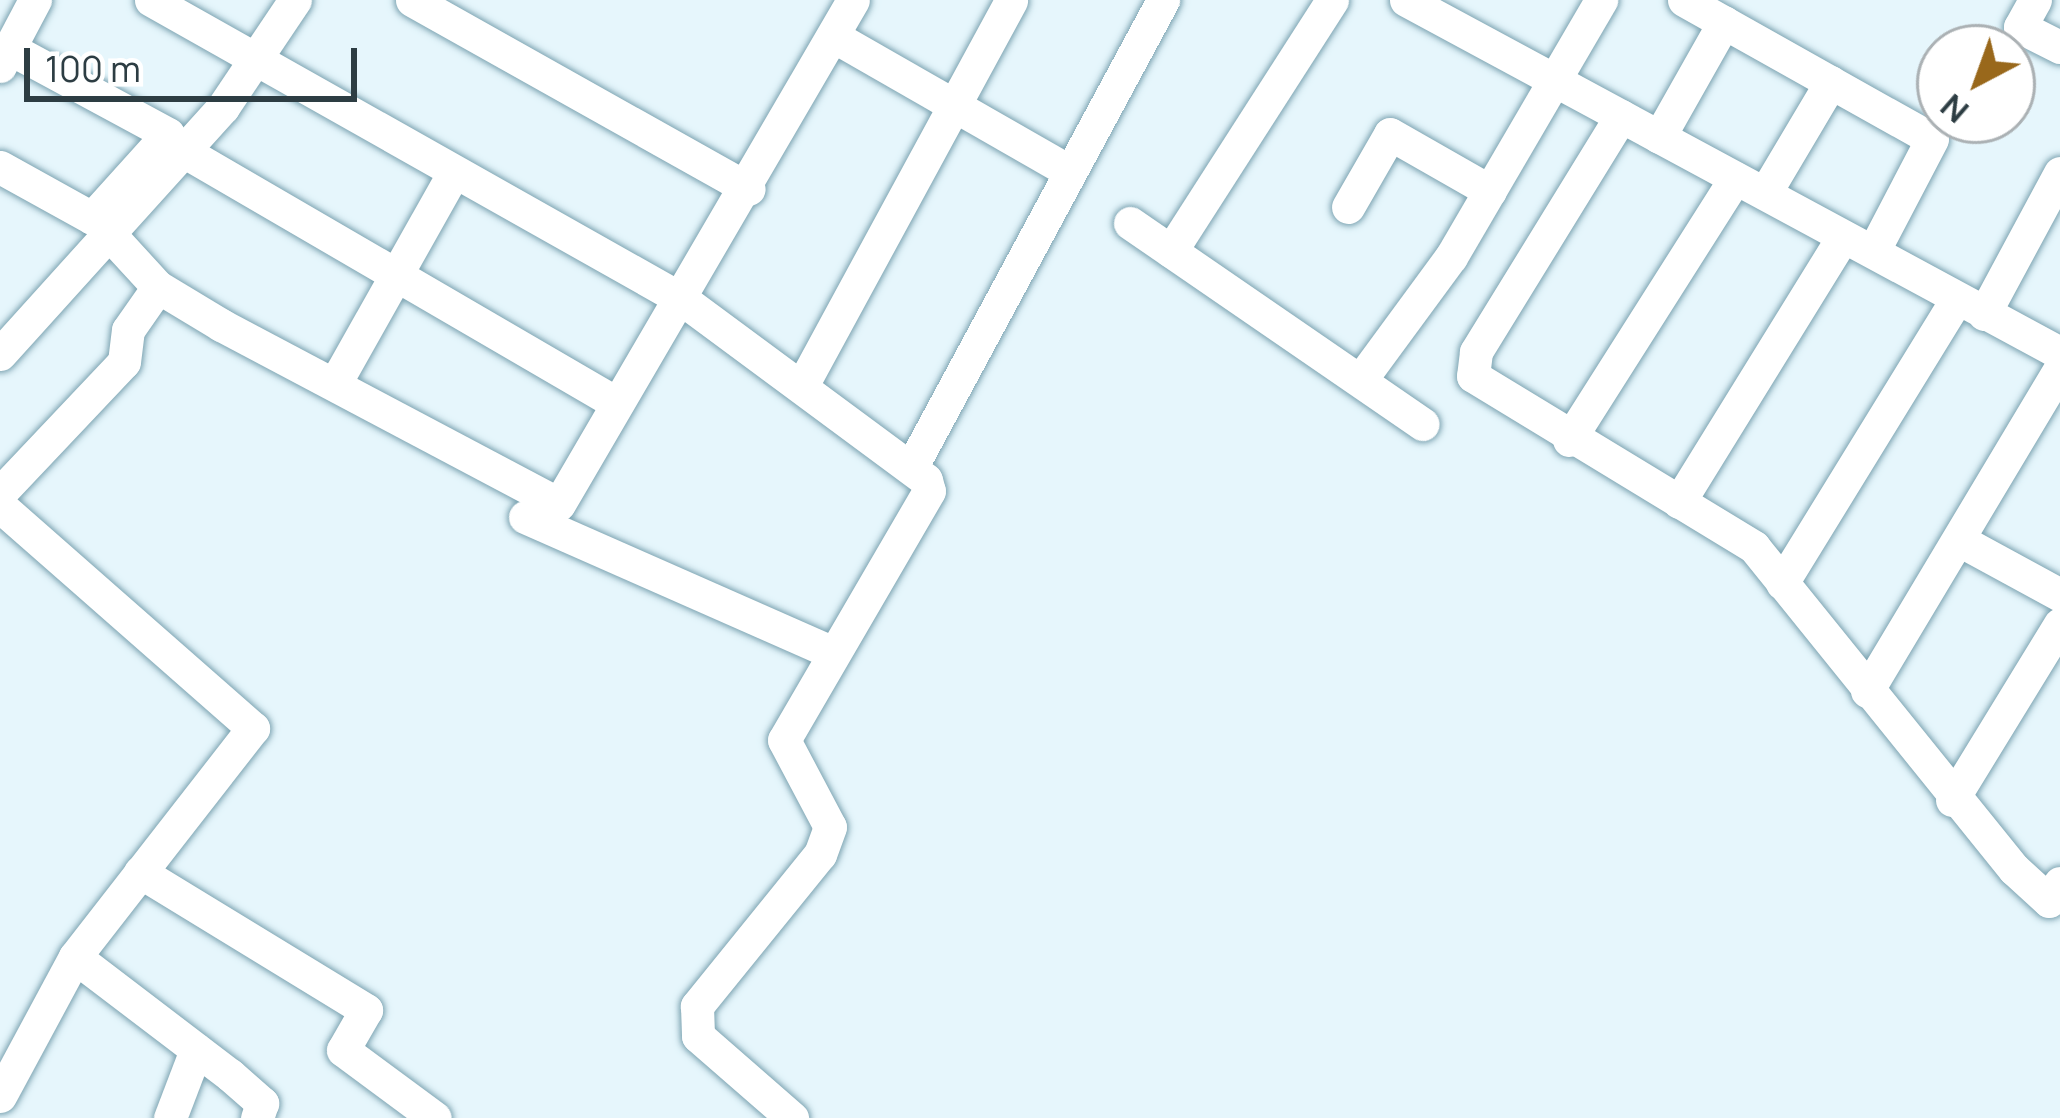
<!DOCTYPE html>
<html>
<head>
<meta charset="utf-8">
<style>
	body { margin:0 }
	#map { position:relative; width:2060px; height:1118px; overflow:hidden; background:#e6f6fc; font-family:Manrope,sans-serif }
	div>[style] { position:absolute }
	.roads { filter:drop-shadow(0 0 3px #7da4b2) drop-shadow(0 0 3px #7da4b2) }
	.minor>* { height:33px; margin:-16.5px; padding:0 16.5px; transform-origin:16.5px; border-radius:16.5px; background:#fff }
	span { translate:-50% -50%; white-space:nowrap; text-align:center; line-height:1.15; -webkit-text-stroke:10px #fff; paint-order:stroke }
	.north { position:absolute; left:1916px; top:24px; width:120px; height:120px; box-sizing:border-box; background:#fff; border:3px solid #abb1b4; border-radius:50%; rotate:221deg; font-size:33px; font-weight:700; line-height:48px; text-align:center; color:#2d3d43 }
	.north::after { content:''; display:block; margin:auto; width:42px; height:54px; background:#99681b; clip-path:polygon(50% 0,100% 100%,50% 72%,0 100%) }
	.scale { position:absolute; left:24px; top:48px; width:333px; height:54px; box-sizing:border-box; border:6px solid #2d3d43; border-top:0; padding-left:15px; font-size:36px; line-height:42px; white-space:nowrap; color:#2d3d43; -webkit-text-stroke:9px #fff; paint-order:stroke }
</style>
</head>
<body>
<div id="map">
	<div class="roads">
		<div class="minor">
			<i style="left:151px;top:0;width:611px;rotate:29.42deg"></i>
			<i style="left:683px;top:300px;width:302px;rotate:36.5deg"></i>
			<i style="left:926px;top:480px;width:11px;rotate:75deg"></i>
			<i style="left:929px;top:491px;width:288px;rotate:120.2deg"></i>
			<i style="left:784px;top:740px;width:98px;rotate:62.1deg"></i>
			<i style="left:830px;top:827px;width:29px;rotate:110deg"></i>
			<i style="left:820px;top:854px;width:196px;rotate:129deg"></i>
			<i style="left:697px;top:1006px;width:30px;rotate:88deg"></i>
			<i style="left:698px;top:1036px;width:125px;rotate:41.1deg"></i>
			<i style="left:412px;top:0;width:386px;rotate:29.3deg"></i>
			<i style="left:1406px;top:0;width:743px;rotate:28.36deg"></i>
			<i style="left:1684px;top:0;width:284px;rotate:29.3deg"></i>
			<i style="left:1932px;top:139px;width:127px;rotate:117.6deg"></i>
			<i style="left:2035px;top:0;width:31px;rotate:119deg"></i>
			<i style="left:2020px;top:27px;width:45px;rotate:26.6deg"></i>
			<i style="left:833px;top:36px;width:273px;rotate:29.8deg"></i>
			<i style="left:0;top:66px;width:75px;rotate:-62.1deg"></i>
			<i style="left:1621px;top:116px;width:277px;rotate:121.6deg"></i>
			<i style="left:1476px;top:352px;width:24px;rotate:97deg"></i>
			<i style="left:1473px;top:376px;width:329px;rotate:31.3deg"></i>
			<i style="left:1754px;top:547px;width:414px;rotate:51.1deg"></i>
			<i style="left:2014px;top:869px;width:47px;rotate:42.4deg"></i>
			<i style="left:2049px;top:901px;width:21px;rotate:-59deg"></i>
			<i style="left:1659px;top:137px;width:132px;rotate:-60.5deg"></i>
			<i style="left:185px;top:152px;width:497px;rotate:30.2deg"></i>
			<i style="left:0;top:167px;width:105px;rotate:29deg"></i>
			<i style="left:92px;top:218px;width:113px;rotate:-47.9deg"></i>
			<i style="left:168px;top:134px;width:181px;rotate:-151.6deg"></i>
			<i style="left:1765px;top:193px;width:129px;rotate:-59.3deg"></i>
			<i style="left:1348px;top:207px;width:84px;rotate:-60.1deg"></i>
			<i style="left:1390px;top:134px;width:115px;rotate:29.7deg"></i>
			<i style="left:1130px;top:223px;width:355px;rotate:34.5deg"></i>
			<i style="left:112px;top:237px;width:68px;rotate:47.4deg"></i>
			<i style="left:158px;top:287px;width:74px;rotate:31.1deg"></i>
			<i style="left:221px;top:325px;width:382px;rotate:27.9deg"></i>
			<i style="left:559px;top:504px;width:583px;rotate:-59.74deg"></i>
			<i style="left:1171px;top:251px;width:298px;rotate:-57.3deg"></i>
			<i style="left:1984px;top:314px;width:160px;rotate:-61.7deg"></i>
			<i style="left:0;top:354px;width:333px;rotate:-47.9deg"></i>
			<i style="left:223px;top:107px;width:129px;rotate:-56.1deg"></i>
			<i style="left:338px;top:378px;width:234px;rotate:-60.6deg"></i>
			<i style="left:1362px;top:378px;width:150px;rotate:-53.7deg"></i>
			<i style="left:1451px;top:257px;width:298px;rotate:-59.7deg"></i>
			<i style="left:804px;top:382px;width:434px;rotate:-61.5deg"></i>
			<i style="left:1569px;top:440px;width:310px;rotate:-57.6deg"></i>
			<i style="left:911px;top:468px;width:532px;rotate:-61.7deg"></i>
			<i style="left:0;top:493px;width:180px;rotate:-46.6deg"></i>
			<i style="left:124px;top:362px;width:32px;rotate:-83deg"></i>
			<i style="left:128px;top:330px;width:52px;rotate:-55.1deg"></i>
			<i style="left:1679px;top:502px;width:312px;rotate:-58.3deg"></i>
			<i style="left:0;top:506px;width:337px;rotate:41.3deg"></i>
			<i style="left:253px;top:728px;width:290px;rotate:127.9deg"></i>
			<i style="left:75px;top:957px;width:195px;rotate:37.3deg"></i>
			<i style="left:230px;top:1075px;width:43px;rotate:41.2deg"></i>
			<i style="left:262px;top:1103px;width:16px;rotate:108deg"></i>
			<i style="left:525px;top:517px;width:337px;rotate:23.8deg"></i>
			<i style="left:1961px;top:541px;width:113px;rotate:28.6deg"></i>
			<i style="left:1782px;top:583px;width:332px;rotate:-58.4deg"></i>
			<i style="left:1867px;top:691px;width:375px;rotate:-59.1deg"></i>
			<i style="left:1952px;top:800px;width:206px;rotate:-58.5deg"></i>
			<i style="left:140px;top:872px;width:265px;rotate:31.4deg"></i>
			<i style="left:366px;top:1010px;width:46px;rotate:119.9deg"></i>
			<i style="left:343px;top:1050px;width:114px;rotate:36.5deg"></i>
			<i style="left:0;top:1096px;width:158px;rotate:-61.7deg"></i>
			<i style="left:170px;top:1118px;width:73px;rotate:-69.1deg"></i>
		</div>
	</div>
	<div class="north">N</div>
	<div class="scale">100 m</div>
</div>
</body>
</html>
